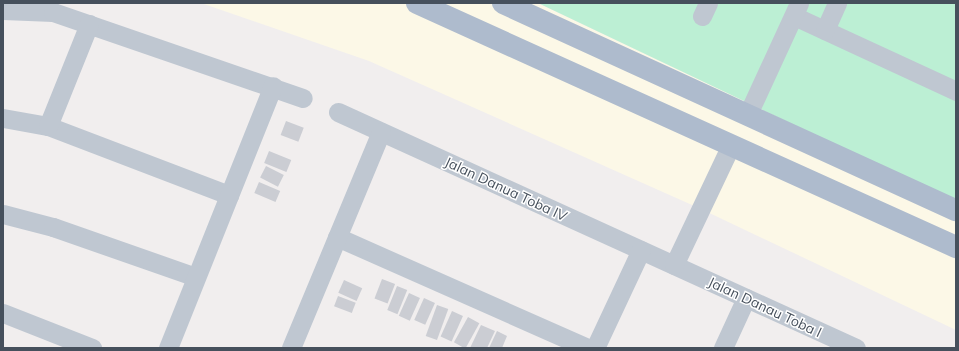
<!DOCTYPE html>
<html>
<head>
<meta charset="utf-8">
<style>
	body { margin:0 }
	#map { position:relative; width:959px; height:351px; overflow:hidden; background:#f1eeee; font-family:Mulish,sans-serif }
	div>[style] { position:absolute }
	.commercial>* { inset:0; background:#fcf8e7 }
	.green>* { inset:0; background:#bcefd4 }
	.building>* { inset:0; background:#cbcdd3; transform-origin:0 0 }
	.minor>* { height:19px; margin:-9.5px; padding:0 9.5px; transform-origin:9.5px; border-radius:9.5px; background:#bfc7d1 }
	.major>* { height:22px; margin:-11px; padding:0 11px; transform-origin:11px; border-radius:11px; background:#aebbcd }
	span { translate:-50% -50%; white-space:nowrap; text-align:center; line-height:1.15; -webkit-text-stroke:3px #fff; paint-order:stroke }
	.street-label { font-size:14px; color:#46505c }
	.frame { position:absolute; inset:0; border:4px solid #46505c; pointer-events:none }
</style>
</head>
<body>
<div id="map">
	<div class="commercial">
		<i style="clip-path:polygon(201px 3px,538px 3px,956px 202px,956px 330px,701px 209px,369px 61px)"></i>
	</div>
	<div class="green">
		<i style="clip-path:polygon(538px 3px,956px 3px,956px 202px)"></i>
	</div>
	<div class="building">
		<i style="left:286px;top:121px;width:19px;height:15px;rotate:21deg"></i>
		<i style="left:269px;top:151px;width:24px;height:13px;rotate:22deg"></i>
		<i style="left:266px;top:166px;width:20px;height:13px;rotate:27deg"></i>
		<i style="left:259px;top:182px;width:23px;height:12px;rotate:23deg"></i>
		<i style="left:382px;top:279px;width:14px;height:21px;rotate:21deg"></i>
		<i style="left:344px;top:280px;width:20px;height:14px;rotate:24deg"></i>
		<i style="left:397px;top:286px;width:11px;height:26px;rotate:22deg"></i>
		<i style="left:409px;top:293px;width:12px;height:25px;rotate:24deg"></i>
		<i style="left:338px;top:296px;width:19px;height:11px;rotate:21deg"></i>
		<i style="left:424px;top:298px;width:12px;height:24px;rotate:24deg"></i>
		<i style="left:437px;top:305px;width:12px;height:33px;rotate:20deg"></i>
		<i style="left:452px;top:311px;width:12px;height:28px;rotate:24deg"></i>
		<i style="left:468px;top:317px;width:13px;height:29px;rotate:29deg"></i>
		<i style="clip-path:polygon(481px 325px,495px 331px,487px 348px,470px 348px)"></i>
		<i style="clip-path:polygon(497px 331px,507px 336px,502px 348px,489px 348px)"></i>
	</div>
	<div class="minor">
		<i style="left:3px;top:10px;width:50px;rotate:2.3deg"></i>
		<i style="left:53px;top:12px;width:264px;rotate:19deg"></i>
		<i style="left:702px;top:16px;width:14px;rotate:-65deg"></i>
		<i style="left:794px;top:16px;width:179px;rotate:24.8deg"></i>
		<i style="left:825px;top:30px;width:30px;rotate:-66deg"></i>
		<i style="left:338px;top:112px;width:569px;rotate:24.49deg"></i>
		<i style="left:748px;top:114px;width:122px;rotate:-65.3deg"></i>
		<i style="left:3px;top:118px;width:46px;rotate:10.1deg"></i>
		<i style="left:48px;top:126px;width:194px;rotate:20.9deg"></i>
		<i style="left:48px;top:126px;width:110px;rotate:-68.1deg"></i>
		<i style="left:3px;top:214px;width:52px;rotate:14.6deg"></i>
		<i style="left:53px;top:227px;width:151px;rotate:19.3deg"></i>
		<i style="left:337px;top:237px;width:274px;rotate:23.9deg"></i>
		<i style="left:674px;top:265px;width:131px;rotate:-64.6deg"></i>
		<i style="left:3px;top:313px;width:96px;rotate:21.5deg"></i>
		<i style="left:168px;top:348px;width:282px;rotate:-68.2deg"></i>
		<i style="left:291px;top:348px;width:234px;rotate:-67.4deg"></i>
		<i style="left:595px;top:348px;width:108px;rotate:-64.9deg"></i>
		<i style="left:723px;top:348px;width:55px;rotate:-65.3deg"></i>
	</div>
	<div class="major">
		<i style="left:417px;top:3px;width:592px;rotate:24.36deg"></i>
		<i style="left:503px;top:3px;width:498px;rotate:24.6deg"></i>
	</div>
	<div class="street-label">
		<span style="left:506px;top:189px;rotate:25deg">Jalan Danua Toba IV</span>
		<span style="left:765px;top:307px;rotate:25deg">Jalan Danau Toba I</span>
	</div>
	<div class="frame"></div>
</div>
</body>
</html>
